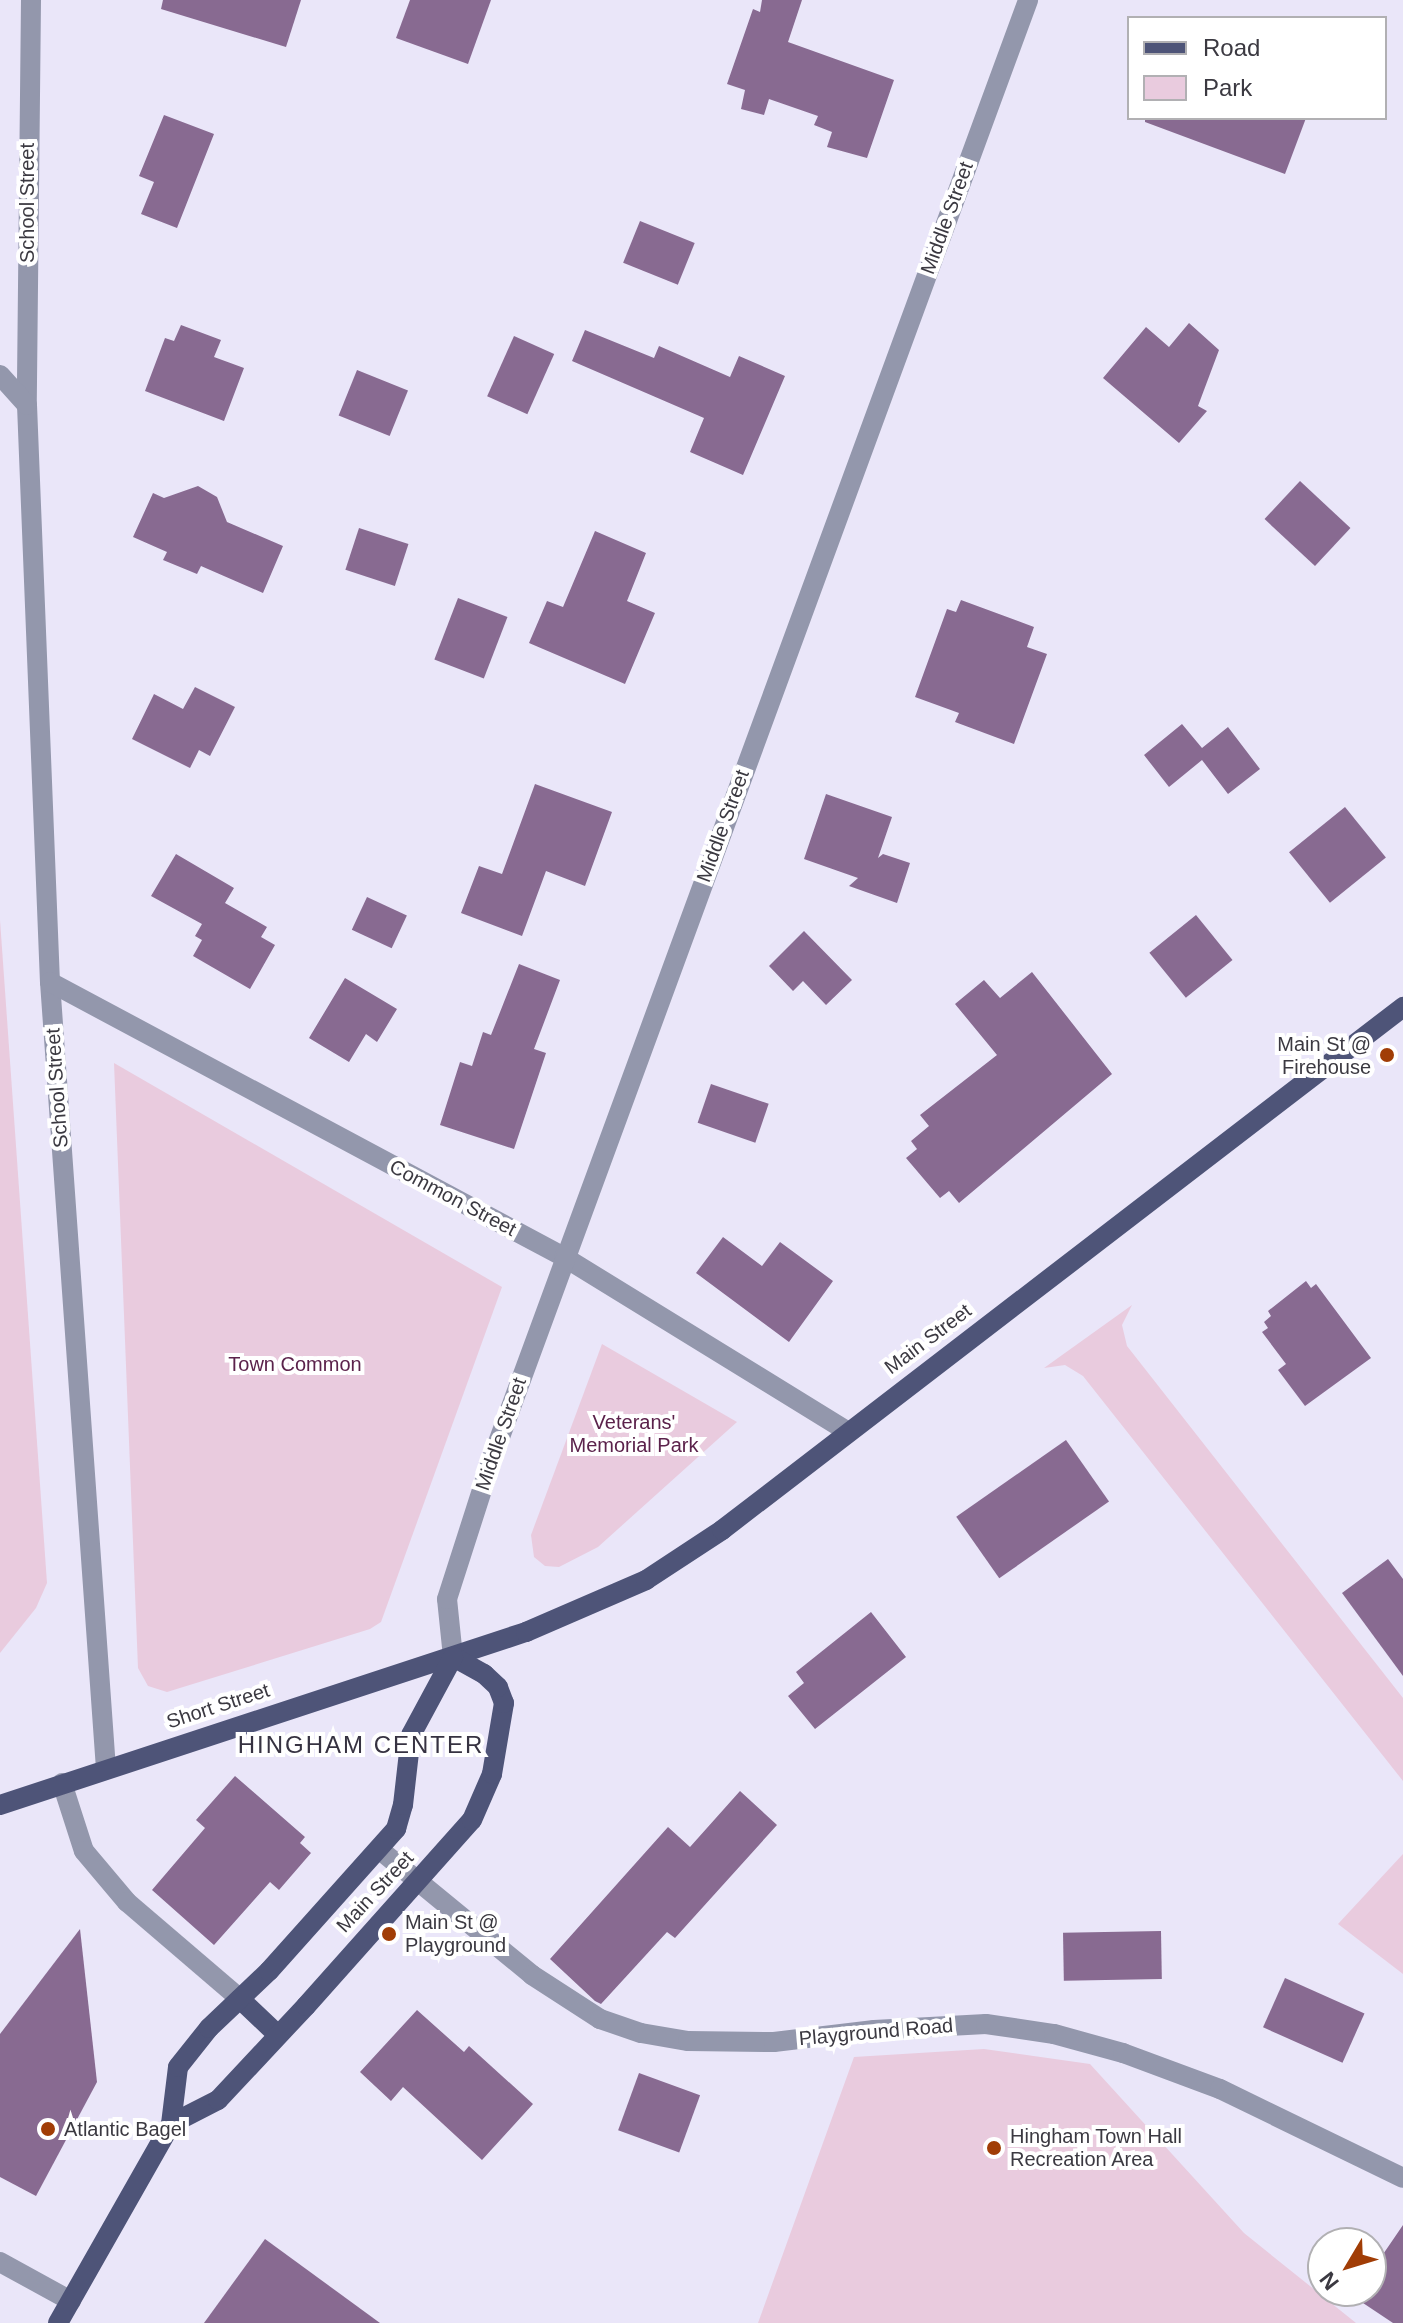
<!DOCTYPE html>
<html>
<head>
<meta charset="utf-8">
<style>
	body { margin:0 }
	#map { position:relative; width:1403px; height:2323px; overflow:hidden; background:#eae6f9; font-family:Helvetica,sans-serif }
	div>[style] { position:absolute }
	.green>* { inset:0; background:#e9cbde }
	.building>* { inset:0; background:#886a91; transform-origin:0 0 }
	.minor>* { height:20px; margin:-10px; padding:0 10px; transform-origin:10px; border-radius:10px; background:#9397ac }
	.major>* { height:20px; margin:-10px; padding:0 10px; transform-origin:10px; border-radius:10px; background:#4e5478 }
	.dots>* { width:22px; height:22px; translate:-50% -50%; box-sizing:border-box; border:4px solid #fff; border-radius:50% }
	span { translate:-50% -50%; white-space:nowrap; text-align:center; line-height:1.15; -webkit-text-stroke:8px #fff; paint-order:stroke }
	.street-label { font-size:20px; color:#3b3941 }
	.poi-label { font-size:20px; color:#3b3941 }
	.right { translate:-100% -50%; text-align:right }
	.left { translate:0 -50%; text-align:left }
	.park-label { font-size:20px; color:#5b224b }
	.quarter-label { font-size:24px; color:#363241; letter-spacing:2px }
	.legend { position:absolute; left:1127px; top:16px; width:260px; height:104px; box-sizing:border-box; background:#fff; border:2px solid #b1b0b3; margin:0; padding:10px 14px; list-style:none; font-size:24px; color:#3b3941 }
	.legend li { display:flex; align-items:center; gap:16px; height:40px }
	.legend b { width:40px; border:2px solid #b1b0b3 }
	.north { position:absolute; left:1307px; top:2227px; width:80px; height:80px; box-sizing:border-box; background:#fff; border:2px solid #b1b0b3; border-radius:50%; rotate:232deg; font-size:22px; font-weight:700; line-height:32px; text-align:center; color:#3b3941 }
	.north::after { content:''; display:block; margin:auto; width:28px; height:36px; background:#a13d06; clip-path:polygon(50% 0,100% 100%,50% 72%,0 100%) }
</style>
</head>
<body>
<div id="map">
	<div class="green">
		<i style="clip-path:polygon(0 920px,47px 1583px,36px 1608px,0 1653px)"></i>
		<i style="clip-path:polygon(114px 1063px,502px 1287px,381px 1622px,370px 1629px,167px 1692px,148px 1686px,138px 1668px)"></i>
		<i style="clip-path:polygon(1132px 1305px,1122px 1325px,1127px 1346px,1403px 1698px,1403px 1781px,1083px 1376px,1065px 1365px,1044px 1368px)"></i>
		<i style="clip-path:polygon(602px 1344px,737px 1422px,598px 1547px,559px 1567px,545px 1566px,534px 1557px,531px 1535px)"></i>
		<i style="clip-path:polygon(1403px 1854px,1403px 1974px,1338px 1924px)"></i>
		<i style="clip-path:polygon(984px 2049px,1090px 2064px,1244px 2233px,1356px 2323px,758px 2323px,854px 2057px)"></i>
	</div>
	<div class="building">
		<i style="clip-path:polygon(163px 0,301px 0,286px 47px,161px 9px)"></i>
		<i style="clip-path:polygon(410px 0,491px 0,468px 64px,396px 38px)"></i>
		<i style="clip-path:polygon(762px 0,802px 0,788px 42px,894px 80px,867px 158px,827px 147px,832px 132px,814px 125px,818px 116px,769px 99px,764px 115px,741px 109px,745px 90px,727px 84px,753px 9px,760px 12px)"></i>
		<i style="clip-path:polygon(164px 115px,214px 134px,177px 228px,141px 214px,154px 182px,139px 176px)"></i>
		<i style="clip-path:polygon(1145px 118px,1306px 118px,1285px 174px,1145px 122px)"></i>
		<i style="left:640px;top:221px;width:59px;height:45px;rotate:22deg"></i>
		<i style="clip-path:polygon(1189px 323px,1219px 350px,1198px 406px,1207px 411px,1179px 443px,1103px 378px,1146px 327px,1169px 347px)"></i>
		<i style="clip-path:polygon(181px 325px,221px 340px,214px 357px,244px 368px,224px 421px,145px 391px,165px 338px,174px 341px)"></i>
		<i style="clip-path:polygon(585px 330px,654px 358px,659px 346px,730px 377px,739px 356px,785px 376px,743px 475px,690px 452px,704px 418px,572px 361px)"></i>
		<i style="left:514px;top:336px;width:44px;height:66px;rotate:24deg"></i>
		<i style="left:357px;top:370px;width:55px;height:49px;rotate:22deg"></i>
		<i style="left:1300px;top:481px;width:69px;height:52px;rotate:43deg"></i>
		<i style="clip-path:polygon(198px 486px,217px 497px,227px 522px,283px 546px,263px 593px,201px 566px,197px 574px,163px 560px,167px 552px,133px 537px,153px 493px,164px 498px)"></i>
		<i style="left:359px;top:528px;width:52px;height:44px;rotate:18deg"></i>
		<i style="clip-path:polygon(595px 531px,646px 553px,627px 601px,655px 613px,625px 684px,529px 643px,547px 601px,563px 607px)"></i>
		<i style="left:458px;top:598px;width:53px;height:66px;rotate:21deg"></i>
		<i style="clip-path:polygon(961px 600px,1034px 627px,1027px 647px,1047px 654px,1014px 744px,955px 722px,959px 713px,915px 697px,947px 609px,956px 612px)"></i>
		<i style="clip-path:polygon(195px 687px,235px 707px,210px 756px,199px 750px,190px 768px,132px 739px,154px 694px,183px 709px)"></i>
		<i style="clip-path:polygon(1182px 724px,1202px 748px,1228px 727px,1260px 769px,1228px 794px,1202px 760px,1169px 787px,1144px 755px)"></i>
		<i style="clip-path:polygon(535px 784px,612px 812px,585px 886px,546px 871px,522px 936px,461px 913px,479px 866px,502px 874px)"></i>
		<i style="clip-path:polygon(826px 794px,892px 817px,878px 858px,883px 854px,910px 863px,897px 903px,849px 886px,858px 878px,804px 859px)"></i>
		<i style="left:1345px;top:807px;width:65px;height:72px;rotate:51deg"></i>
		<i style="clip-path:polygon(176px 854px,234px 888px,225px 903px,267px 927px,261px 937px,275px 945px,250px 989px,193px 956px,202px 940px,195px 936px,202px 924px,151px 896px)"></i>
		<i style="left:367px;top:897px;width:44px;height:36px;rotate:25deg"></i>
		<i style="left:1196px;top:915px;width:58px;height:60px;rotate:51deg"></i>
		<i style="clip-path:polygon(804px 931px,852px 980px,826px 1005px,803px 981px,793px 991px,769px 966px)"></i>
		<i style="clip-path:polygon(519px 964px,560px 980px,534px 1049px,546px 1053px,514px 1149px,440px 1125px,460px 1062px,472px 1066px,483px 1032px,491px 1035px)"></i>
		<i style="clip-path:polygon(1032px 972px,1112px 1074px,959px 1203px,949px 1191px,940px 1198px,906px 1158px,917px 1149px,911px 1141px,929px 1126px,920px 1115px,997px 1055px,955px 1004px,984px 980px,1000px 998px)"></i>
		<i style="clip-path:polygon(345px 978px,397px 1009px,377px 1042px,366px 1034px,349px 1062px,309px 1038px)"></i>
		<i style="left:711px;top:1084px;width:61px;height:41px;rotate:19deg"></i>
		<i style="clip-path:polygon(723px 1237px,762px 1266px,780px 1242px,833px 1281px,789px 1342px,696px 1273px)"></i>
		<i style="clip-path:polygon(1306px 1281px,1311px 1288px,1316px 1284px,1371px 1358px,1305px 1406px,1278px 1370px,1286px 1364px,1262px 1332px,1268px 1328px,1264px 1322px,1271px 1316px,1268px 1311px)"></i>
		<i style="left:1066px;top:1440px;width:75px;height:134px;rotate:55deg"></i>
		<i style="clip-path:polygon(1388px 1559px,1403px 1579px,1403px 1676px,1342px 1593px)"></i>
		<i style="clip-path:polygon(871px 1612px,906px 1657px,815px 1729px,788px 1696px,804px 1683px,796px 1672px)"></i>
		<i style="clip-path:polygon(235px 1776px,305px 1837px,300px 1843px,311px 1853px,279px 1890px,270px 1882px,214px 1945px,152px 1890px,205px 1828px,196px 1820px)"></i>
		<i style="clip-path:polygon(740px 1791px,777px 1825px,675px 1938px,667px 1932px,601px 2004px,595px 2001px,550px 1959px,668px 1827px,690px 1847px)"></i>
		<i style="clip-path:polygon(80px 1929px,97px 2082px,36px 2196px,0 2177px,0 2034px)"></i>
		<i style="left:1161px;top:1931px;width:48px;height:98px;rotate:89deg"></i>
		<i style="left:1285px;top:1978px;width:87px;height:54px;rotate:24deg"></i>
		<i style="clip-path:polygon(417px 2010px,464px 2052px,469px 2046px,533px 2104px,482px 2160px,403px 2087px,391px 2101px,360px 2072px)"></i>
		<i style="left:639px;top:2073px;width:65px;height:61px;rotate:20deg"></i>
		<i style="clip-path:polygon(1403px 2225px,1403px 2323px,1393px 2323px,1345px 2291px,1371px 2291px,1371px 2263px,1375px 2266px)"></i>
		<i style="clip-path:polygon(265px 2239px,380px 2323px,204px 2323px)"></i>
	</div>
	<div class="minor">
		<i style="left:31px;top:0;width:405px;rotate:90.6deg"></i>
		<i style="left:27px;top:405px;width:577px;rotate:87.72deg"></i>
		<i style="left:50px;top:982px;width:789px;rotate:85.93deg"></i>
		<i style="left:0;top:375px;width:40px;rotate:48deg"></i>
		<i style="left:50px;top:982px;width:583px;rotate:28.15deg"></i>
		<i style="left:564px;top:1257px;width:332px;rotate:31.6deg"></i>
		<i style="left:453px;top:1657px;width:58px;rotate:-95.9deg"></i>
		<i style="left:447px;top:1599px;width:150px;rotate:-72.2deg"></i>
		<i style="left:493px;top:1456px;width:1551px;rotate:-69.82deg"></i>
		<i style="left:62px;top:1783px;width:71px;rotate:72.1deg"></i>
		<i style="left:84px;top:1851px;width:67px;rotate:49.9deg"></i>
		<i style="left:127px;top:1902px;width:149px;rotate:40.6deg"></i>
		<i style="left:380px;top:1850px;width:197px;rotate:39.4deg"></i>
		<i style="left:532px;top:1975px;width:81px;rotate:32.9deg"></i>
		<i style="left:600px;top:2019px;width:43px;rotate:18.9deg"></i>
		<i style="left:641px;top:2033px;width:48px;rotate:9.7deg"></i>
		<i style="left:688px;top:2041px;width:86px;rotate:0.7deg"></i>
		<i style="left:774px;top:2042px;width:101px;rotate:-6.8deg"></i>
		<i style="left:874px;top:2030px;width:112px;rotate:-3.1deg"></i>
		<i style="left:986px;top:2024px;width:69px;rotate:8.4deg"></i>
		<i style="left:1054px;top:2034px;width:72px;rotate:15.4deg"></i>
		<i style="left:1123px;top:2053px;width:103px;rotate:20.4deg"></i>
		<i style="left:1220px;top:2089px;width:203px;rotate:25.9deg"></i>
		<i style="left:0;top:2262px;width:81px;rotate:28.8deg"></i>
	</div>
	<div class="major">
		<i style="left:0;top:1805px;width:554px;rotate:-18.21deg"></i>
		<i style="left:526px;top:1632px;width:131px;rotate:-23.4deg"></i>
		<i style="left:646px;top:1580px;width:91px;rotate:-33.3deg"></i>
		<i style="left:722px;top:1530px;width:859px;rotate:-37.52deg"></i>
		<i style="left:240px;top:1999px;width:52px;rotate:43.5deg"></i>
		<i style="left:171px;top:2124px;width:53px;rotate:-27.1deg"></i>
		<i style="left:218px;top:2100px;width:129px;rotate:-46.9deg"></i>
		<i style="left:306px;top:2006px;width:249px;rotate:-48.3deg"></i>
		<i style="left:472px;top:1820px;width:50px;rotate:-66.5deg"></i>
		<i style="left:492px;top:1774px;width:72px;rotate:-80.4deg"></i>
		<i style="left:504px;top:1703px;width:17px;rotate:-111deg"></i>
		<i style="left:498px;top:1687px;width:19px;rotate:-137deg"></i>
		<i style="left:484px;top:1674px;width:35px;rotate:-151deg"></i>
		<i style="left:58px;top:2323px;width:229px;rotate:-60.4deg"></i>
		<i style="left:171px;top:2124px;width:57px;rotate:-83deg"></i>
		<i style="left:178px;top:2067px;width:50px;rotate:-51.5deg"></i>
		<i style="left:209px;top:2028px;width:83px;rotate:-43.5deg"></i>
		<i style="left:269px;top:1971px;width:191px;rotate:-48.2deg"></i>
		<i style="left:396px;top:1829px;width:25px;rotate:-74deg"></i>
		<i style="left:403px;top:1805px;width:70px;rotate:-83.5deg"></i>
		<i style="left:411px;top:1735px;width:89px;rotate:-61.7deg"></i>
	</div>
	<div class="dots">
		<i style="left:1387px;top:1055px;background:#a13d06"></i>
		<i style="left:389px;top:1934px;background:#a13d06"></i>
		<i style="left:48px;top:2129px;background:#a13d06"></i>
		<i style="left:994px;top:2148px;background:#a13d06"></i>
	</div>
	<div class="street-label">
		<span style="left:27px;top:203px;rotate:-90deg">School Street</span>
		<span style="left:947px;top:218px;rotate:-70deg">Middle Street</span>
		<span style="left:723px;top:826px;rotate:-70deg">Middle Street</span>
		<span style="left:57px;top:1088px;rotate:-94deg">School Street</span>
		<span style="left:453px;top:1198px;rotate:28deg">Common Street</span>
		<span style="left:928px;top:1339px;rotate:-37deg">Main Street</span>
		<span style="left:501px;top:1434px;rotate:-71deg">Middle Street</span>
		<span style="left:218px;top:1706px;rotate:-18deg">Short Street</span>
		<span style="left:375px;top:1892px;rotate:-47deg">Main Street</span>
		<span style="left:876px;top:2032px;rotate:-5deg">Playground Road</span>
	</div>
	<div class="poi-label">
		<span class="right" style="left:1371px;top:1056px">Main St @<br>Firehouse</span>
		<span class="left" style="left:405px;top:1934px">Main St @<br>Playground</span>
		<span class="left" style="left:64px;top:2129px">Atlantic Bagel</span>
		<span class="left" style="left:1010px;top:2148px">Hingham Town Hall<br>Recreation Area</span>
	</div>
	<div class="park-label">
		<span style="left:295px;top:1364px">Town Common</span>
		<span style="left:634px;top:1434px">Veterans'<br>Memorial Park</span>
	</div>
	<div class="quarter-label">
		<span style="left:361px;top:1745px">HINGHAM CENTER</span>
	</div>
	<ul class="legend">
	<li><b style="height:10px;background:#4e5478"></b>Road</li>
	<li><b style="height:22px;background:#e9cbde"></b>Park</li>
	</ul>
	<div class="north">N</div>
</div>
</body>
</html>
